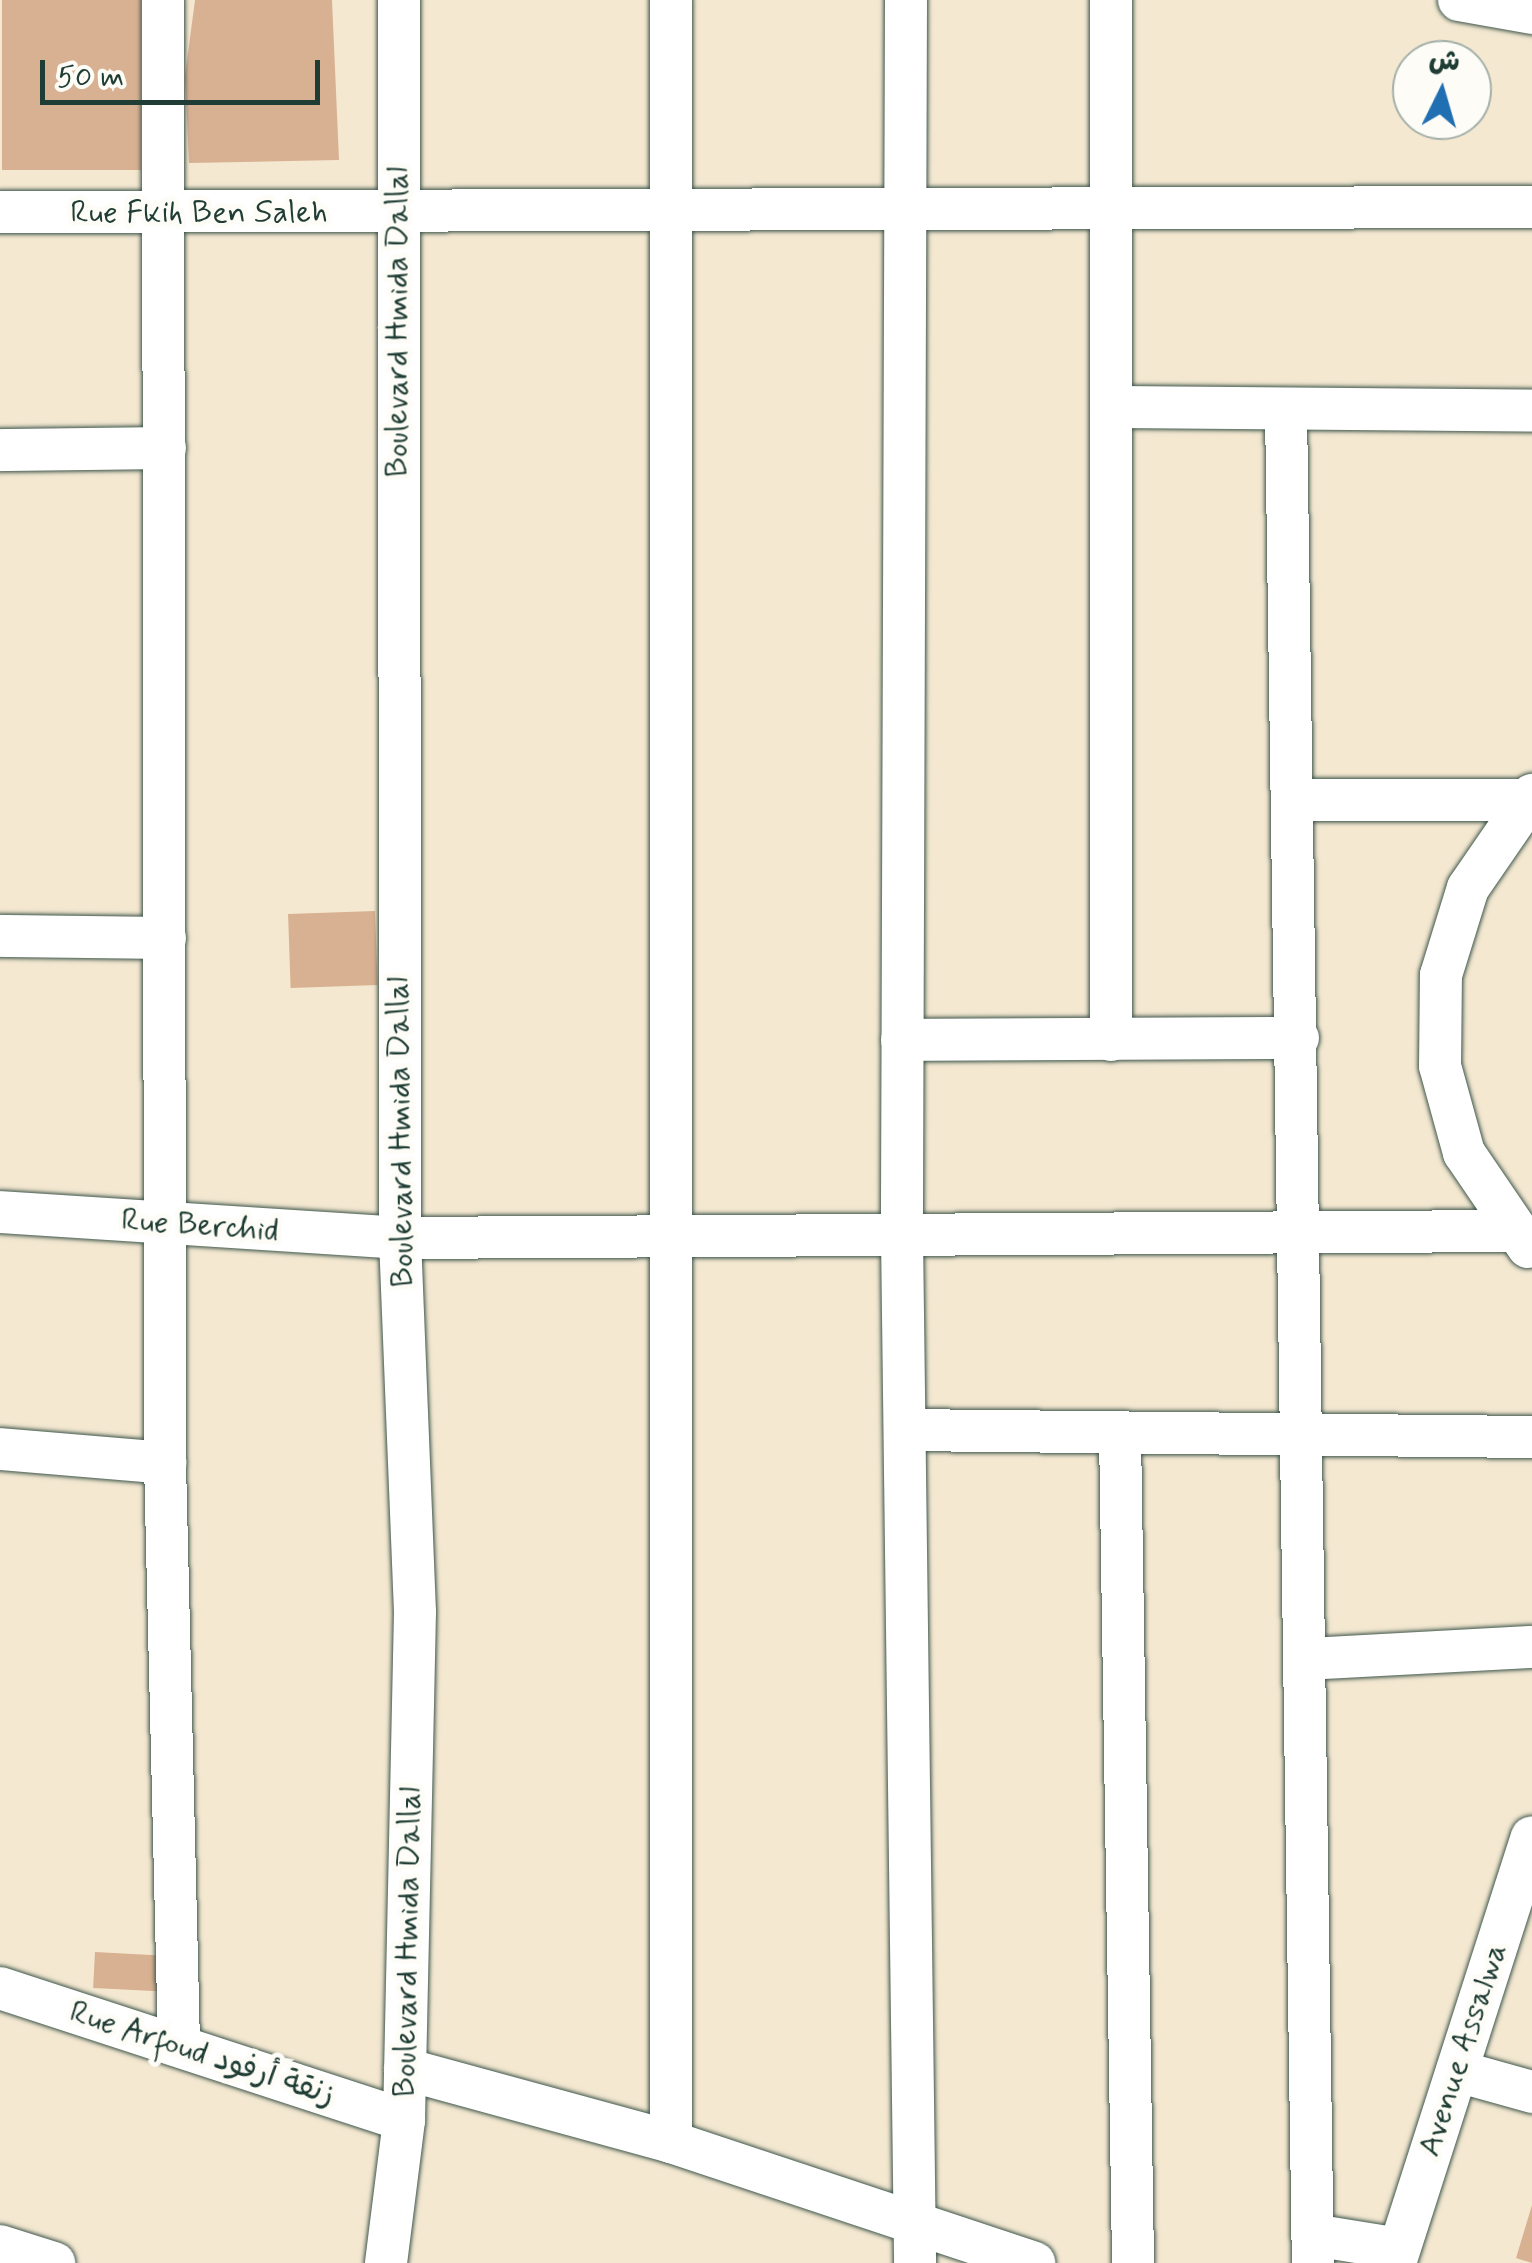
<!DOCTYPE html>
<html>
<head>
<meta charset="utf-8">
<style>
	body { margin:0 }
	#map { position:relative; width:1532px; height:2263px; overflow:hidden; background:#f4e8d1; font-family:Mynerve,"Playpen Sans Arabic",sans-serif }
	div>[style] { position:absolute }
	.building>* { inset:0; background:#d8b193; transform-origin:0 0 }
	.roads { filter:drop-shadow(0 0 2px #3f574c) drop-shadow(0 0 2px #3f574c) }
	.minor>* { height:42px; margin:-21px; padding:0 21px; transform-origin:21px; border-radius:21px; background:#fff }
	span { translate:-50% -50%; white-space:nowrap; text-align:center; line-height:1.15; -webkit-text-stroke:10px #fdfcf7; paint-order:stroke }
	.street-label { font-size:32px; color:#1f3d34 }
	.north { position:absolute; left:1392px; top:40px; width:100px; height:100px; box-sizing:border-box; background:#fdfcf7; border:2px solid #a4b0a9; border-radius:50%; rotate:5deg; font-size:28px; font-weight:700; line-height:40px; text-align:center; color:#1f3d34 }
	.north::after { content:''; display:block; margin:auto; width:35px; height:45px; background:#1f6fb2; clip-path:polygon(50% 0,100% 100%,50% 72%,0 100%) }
	.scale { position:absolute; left:40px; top:60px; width:280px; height:45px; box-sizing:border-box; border:5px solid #1f3d34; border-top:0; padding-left:12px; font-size:30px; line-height:35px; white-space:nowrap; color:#1f3d34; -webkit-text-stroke:8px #fdfcf7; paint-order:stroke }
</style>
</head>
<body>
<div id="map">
	<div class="building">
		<i style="left:2px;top:0;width:139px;height:170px"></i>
		<i style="clip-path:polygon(195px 0,332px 0,339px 160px,189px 163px,185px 76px)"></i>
		<i style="left:375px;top:911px;width:74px;height:87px;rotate:88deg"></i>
		<i style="left:95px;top:1952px;width:70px;height:36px;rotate:3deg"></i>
		<i style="clip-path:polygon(1532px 2205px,1532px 2263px,1516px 2258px)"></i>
	</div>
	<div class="roads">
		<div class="minor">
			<i style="left:163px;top:0;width:1463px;rotate:89.92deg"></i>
			<i style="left:165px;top:1463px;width:583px;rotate:88.62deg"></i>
			<i style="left:671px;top:0;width:2142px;rotate:90deg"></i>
			<i style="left:906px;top:0;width:1236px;rotate:90.19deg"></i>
			<i style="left:902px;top:1236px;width:1027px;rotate:89.27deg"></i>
			<i style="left:1459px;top:0;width:74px;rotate:10.1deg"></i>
			<i style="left:0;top:212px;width:1532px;rotate:-0.19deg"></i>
			<i style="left:1111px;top:407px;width:421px;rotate:0.5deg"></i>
			<i style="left:1286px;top:409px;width:1854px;rotate:89.17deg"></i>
			<i style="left:0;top:450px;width:165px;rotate:-0.7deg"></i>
			<i style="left:1296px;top:800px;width:230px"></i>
			<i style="left:0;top:936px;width:165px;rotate:0.7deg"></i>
			<i style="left:902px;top:1040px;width:396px;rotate:-0.3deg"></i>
			<i style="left:1111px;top:1040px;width:1040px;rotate:-90deg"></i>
			<i style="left:0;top:1212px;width:401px;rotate:3.7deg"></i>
			<i style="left:400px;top:1238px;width:1111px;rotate:-0.36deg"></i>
			<i style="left:1528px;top:1247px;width:114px;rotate:-124.2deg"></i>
			<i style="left:1464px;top:1153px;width:90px;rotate:-105.4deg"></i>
			<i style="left:1440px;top:1066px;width:91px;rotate:-89.4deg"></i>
			<i style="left:1441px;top:975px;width:91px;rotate:-72.8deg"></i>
			<i style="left:1468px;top:888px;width:113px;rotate:-55.5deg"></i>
			<i style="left:905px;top:1430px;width:627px;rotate:0.64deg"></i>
			<i style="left:1120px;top:1433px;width:830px;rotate:89.1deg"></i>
			<i style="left:0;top:1449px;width:166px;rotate:4.8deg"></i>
			<i style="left:1307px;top:1659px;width:225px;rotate:-3.1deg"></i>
			<i style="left:0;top:1988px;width:425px;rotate:18.1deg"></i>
			<i style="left:405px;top:2069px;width:276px;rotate:15.3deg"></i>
			<i style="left:671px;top:2142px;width:383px;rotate:18.4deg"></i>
			<i style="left:1457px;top:2071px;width:78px;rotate:15.6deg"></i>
			<i style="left:1313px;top:2235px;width:87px;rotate:9.2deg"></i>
			<i style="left:0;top:2246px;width:57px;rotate:17.5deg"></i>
			<i style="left:386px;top:2263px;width:144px;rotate:-82.8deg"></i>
			<i style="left:404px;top:2120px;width:508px;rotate:-88.76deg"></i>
			<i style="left:415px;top:1612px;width:374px;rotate:-92.3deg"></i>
			<i style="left:400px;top:1238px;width:1238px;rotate:-90.05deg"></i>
			<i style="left:1395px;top:2263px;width:447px;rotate:-72.2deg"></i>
		</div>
	</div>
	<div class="street-label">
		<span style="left:199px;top:213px">Rue Fkih Ben Saleh</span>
		<span style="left:398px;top:322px;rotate:-90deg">Boulevard Hmida Dallal</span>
		<span style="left:401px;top:1132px;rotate:-91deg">Boulevard Hmida Dallal</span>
		<span style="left:200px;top:1226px;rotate:4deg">Rue Berchid</span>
		<span style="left:408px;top:1942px;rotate:-89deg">Boulevard Hmida Dallal</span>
		<span style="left:1463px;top:2050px;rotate:-72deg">Avenue Assalwa</span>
		<span style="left:202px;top:2054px;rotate:18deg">Rue Arfoud زنقة أرفود</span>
	</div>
	<div class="north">ش</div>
	<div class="scale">50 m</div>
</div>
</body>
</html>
